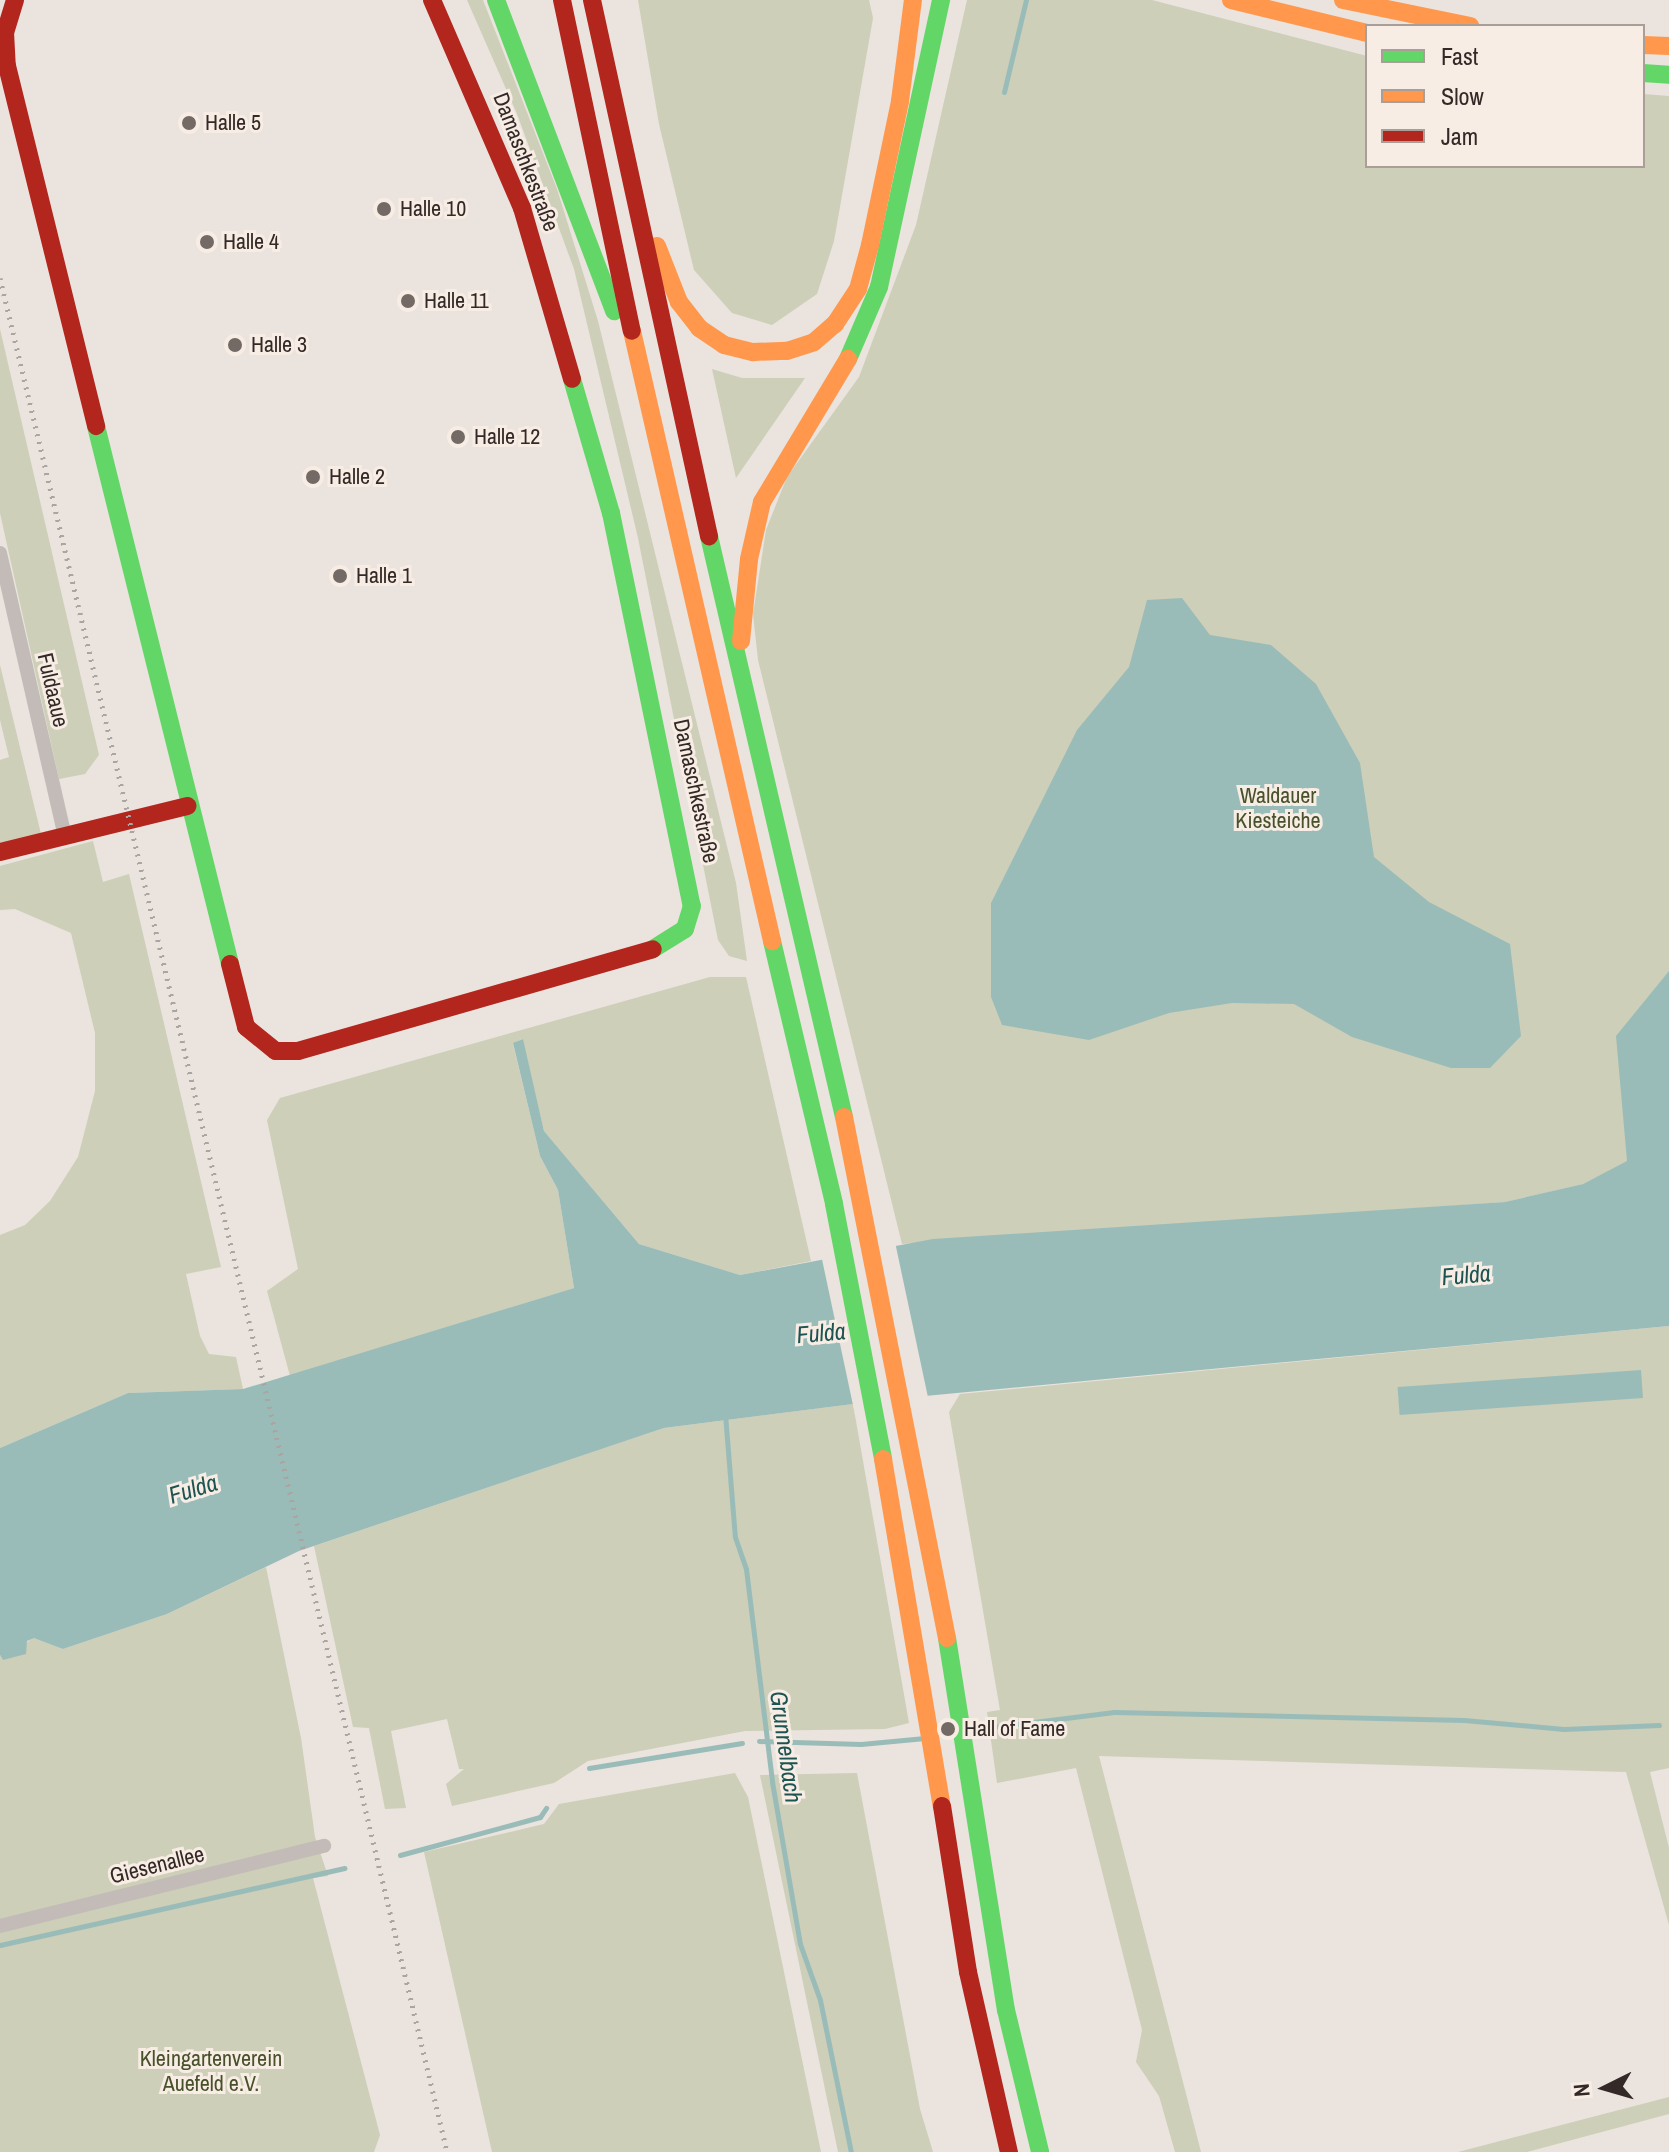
<!DOCTYPE html>
<html>
<head>
<meta charset="utf-8">
<style>
	body { margin:0 }
	#map { position:relative; width:1669px; height:2152px; overflow:hidden; background:#eae3de; font-family:"Archivo Narrow",sans-serif }
	div>[style] { position:absolute }
	.green>* { inset:0; background:#cdcfb8 }
	.water>* { inset:0; background:#9abcb9; transform-origin:0 0 }
	.pier>* { inset:0; background:#eae3de; transform-origin:0 0 }
	.stream>* { height:5px; margin:-2.5px; padding:0 2.5px; transform-origin:2.5px; border-radius:2.5px; background:#9abcb9 }
	.street>* { height:14px; margin:-7px; padding:0 7px; transform-origin:7px; border-radius:7px; background:#c3bbb7 }
	.fast>* { height:18px; margin:-9px; padding:0 9px; transform-origin:9px; border-radius:9px; background:#63d668 }
	.slow>* { height:18px; margin:-9px; padding:0 9px; transform-origin:9px; border-radius:9px; background:#ff974d }
	.jam>* { height:18px; margin:-9px; padding:0 9px; transform-origin:9px; border-radius:9px; background:#b3261e }
	.rail>* { height:5px; margin-top:-2.5px; transform-origin:0; background:repeating-linear-gradient(90deg,#aba5a1 0 2px,transparent 0 8px) }
	.dots>* { width:22px; height:22px; translate:-50% -50%; box-sizing:border-box; border:4px solid #f8ede4; border-radius:50% }
	span { translate:-50% -50%; white-space:nowrap; text-align:center; line-height:1.15; -webkit-text-stroke:6px #f8ede4; paint-order:stroke }
	.poi-label { font-size:22px; color:#332926 }
	.left { translate:0 -50%; text-align:left }
	.street-label { font-size:22px; color:#332926 }
	.park-label { font-size:22px; color:#47512a }
	.water-label { font-size:24px; color:#1d5351; font-style:italic }
	.legend { position:absolute; left:1365px; top:24px; width:280px; height:144px; box-sizing:border-box; background:#f8ede4; border:2px solid #a99f98; margin:0; padding:10px 14px; list-style:none; font-size:24px; color:#332926 }
	.legend li { display:flex; align-items:center; gap:16px; height:40px }
	.legend b { width:40px; border:2px solid #a99f98 }
	.north { position:absolute; left:1565px; top:2048px; width:80px; height:80px; -webkit-text-stroke:6px #f8ede4; paint-order:stroke; rotate:265deg; font-size:22px; font-weight:700; line-height:32px; text-align:center; color:#332926 }
	.north::after { content:''; display:block; margin:auto; width:28px; height:36px; background:#332926; clip-path:polygon(50% 0,100% 100%,50% 72%,0 100%) }
</style>
</head>
<body>
<div id="map">
	<div class="green">
		<i style="clip-path:polygon(467px 0,483px 0,557px 189px,598px 321px,736px 883px,747px 961px,729px 956px,718px 940px,638px 538px,574px 269px,517px 114px)"></i>
		<i style="clip-path:polygon(638px 0,869px 0,873px 18px,834px 241px,817px 294px,772px 325px,732px 313px,694px 270px,659px 124px)"></i>
		<i style="clip-path:polygon(967px 0,1152px 0,1367px 56px,1367px 166px,1643px 166px,1643px 94px,1669px 96px,1669px 1164px,1603px 1174px,1583px 1184px,1506px 1202px,902px 1244px,758px 660px,753px 614px,766px 530px,787px 477px,859px 377px,916px 225px)"></i>
		<i style="clip-path:polygon(0 329px,99px 755px,85px 774px,59px 779px,0 513px)"></i>
		<i style="clip-path:polygon(712px 369px,742px 378px,805px 378px,736px 478px)"></i>
		<i style="clip-path:polygon(0 665px,41px 834px,0 843px,0 760px,9px 757px,0 720px)"></i>
		<i style="clip-path:polygon(93px 841px,103px 882px,129px 874px,221px 1267px,186px 1274px,200px 1336px,209px 1354px,236px 1357px,243px 1389px,128px 1393px,0 1448px,0 1235px,25px 1225px,50px 1201px,78px 1157px,95px 1091px,95px 1033px,71px 933px,15px 909px,0 910px,0 866px)"></i>
		<i style="clip-path:polygon(710px 977px,746px 977px,811px 1261px,740px 1275px,639px 1244px,544px 1131px,522px 1039px,513px 1044px,540px 1156px,558px 1190px,574px 1288px,290px 1376px,267px 1291px,298px 1269px,267px 1120px,280px 1098px)"></i>
		<i style="clip-path:polygon(1669px 1326px,1669px 1768px,1650px 1772px,1669px 1848px,1669px 1925px,1626px 1772px,1099px 1756px,1201px 2152px,1175px 2152px,1159px 2096px,1136px 2062px,1142px 2030px,1076px 1768px,997px 1783px,987px 1712px,1000px 1710px,949px 1412px,960px 1394px)"></i>
		<i style="clip-path:polygon(853px 1404px,909px 1723px,885px 1729px,745px 1731px,588px 1761px,554px 1783px,452px 1806px,446px 1784px,464px 1769px,459px 1769px,447px 1719px,391px 1731px,406px 1808px,385px 1809px,369px 1728px,353px 1727px,314px 1546px,664px 1428px)"></i>
		<i style="clip-path:polygon(266px 1567px,301px 1738px,315px 1837px,328px 1876px,313px 1878px,380px 2135px,374px 2152px,0 2152px,0 1655px,3px 1660px,34px 1637px,63px 1649px,167px 1614px)"></i>
		<i style="clip-path:polygon(735px 1773px,748px 1797px,821px 2152px,492px 2152px,424px 1852px,544px 1824px,559px 1804px)"></i>
		<i style="clip-path:polygon(857px 1773px,920px 2109px,933px 2152px,838px 2152px,760px 1775px)"></i>
		<i style="clip-path:polygon(1669px 2097px,1669px 2114px,1527px 2152px,1458px 2152px)"></i>
	</div>
	<div class="water">
		<i style="clip-path:polygon(1182px 598px,1210px 635px,1271px 645px,1316px 684px,1360px 763px,1374px 857px,1429px 902px,1510px 944px,1521px 1036px,1490px 1068px,1451px 1068px,1352px 1037px,1294px 1004px,1232px 1003px,1169px 1013px,1089px 1040px,1002px 1025px,991px 997px,991px 903px,1077px 730px,1129px 667px,1147px 600px)"></i>
		<i style="clip-path:polygon(1669px 971px,1669px 1326px,893px 1399px,664px 1428px,299px 1551px,167px 1614px,63px 1649px,34px 1638px,27px 1641px,26px 1654px,3px 1660px,0 1655px,0 1448px,128px 1393px,243px 1389px,574px 1288px,558px 1190px,540px 1156px,513px 1043px,523px 1039px,544px 1131px,639px 1244px,740px 1275px,933px 1239px,1505px 1202px,1583px 1184px,1627px 1161px,1616px 1036px)"></i>
		<i style="left:1641px;top:1370px;width:28px;height:244px;rotate:86deg"></i>
	</div>
	<div class="pier">
		<i style="left:895px;top:1242px;width:162px;height:75px;rotate:78deg"></i>
	</div>
	<div class="stream">
		<i style="left:1004px;top:92px;width:95px;rotate:-76.6deg"></i>
		<i style="left:725px;top:1414px;width:123px;rotate:85.4deg"></i>
		<i style="left:735px;top:1537px;width:34px;rotate:71deg"></i>
		<i style="left:746px;top:1569px;width:215px;rotate:83deg"></i>
		<i style="left:772px;top:1782px;width:164px;rotate:80.2deg"></i>
		<i style="left:800px;top:1944px;width:59px;rotate:70.3deg"></i>
		<i style="left:820px;top:2000px;width:155px;rotate:78.5deg"></i>
		<i style="left:970px;top:1730px;width:145px;rotate:-7.1deg"></i>
		<i style="left:1114px;top:1712px;width:350px;rotate:1.3deg"></i>
		<i style="left:1464px;top:1720px;width:100px;rotate:5.1deg"></i>
		<i style="left:1564px;top:1729px;width:95px;rotate:-2.4deg"></i>
		<i style="left:759px;top:1741px;width:102px;rotate:1.7deg"></i>
		<i style="left:861px;top:1744px;width:64px;rotate:-5.4deg"></i>
		<i style="left:589px;top:1768px;width:155px;rotate:-9.3deg"></i>
		<i style="left:400px;top:1855px;width:145px;rotate:-15.2deg"></i>
		<i style="left:540px;top:1817px;width:11px;rotate:-56deg"></i>
		<i style="left:0;top:1945px;width:353px;rotate:-12.6deg"></i>
	</div>
	<div class="street">
		<i style="left:0;top:553px;width:290px;rotate:77.1deg"></i>
		<i style="left:0;top:1926px;width:334px;rotate:-13.9deg"></i>
	</div>
	<div class="fast">
		<i style="left:496px;top:0;width:333px;rotate:69.2deg"></i>
		<i style="left:1643px;top:73px;width:26px;rotate:4deg"></i>
		<i style="left:848px;top:359px;width:78px;rotate:-66.7deg"></i>
		<i style="left:879px;top:287px;width:294px;rotate:-77.8deg"></i>
		<i style="left:572px;top:379px;width:140px;rotate:73.8deg"></i>
		<i style="left:611px;top:513px;width:401px;rotate:78.4deg"></i>
		<i style="left:692px;top:906px;width:24px;rotate:107deg"></i>
		<i style="left:685px;top:929px;width:38px;rotate:148deg"></i>
		<i style="left:96px;top:426px;width:554px;rotate:76.01deg"></i>
		<i style="left:709px;top:536px;width:596px;rotate:76.92deg"></i>
		<i style="left:772px;top:941px;width:270px;rotate:76.7deg"></i>
		<i style="left:834px;top:1204px;width:260px;rotate:79.1deg"></i>
		<i style="left:947px;top:1638px;width:377px;rotate:81deg"></i>
		<i style="left:1006px;top:2010px;width:146px;rotate:76.5deg"></i>
	</div>
	<div class="slow">
		<i style="left:1231px;top:0;width:140px;rotate:13.6deg"></i>
		<i style="left:1343px;top:0;width:130px;rotate:11.6deg"></i>
		<i style="left:1643px;top:45px;width:26px;rotate:2deg"></i>
		<i style="left:657px;top:246px;width:60px;rotate:68.6deg"></i>
		<i style="left:679px;top:302px;width:33px;rotate:52deg"></i>
		<i style="left:699px;top:328px;width:30px;rotate:34deg"></i>
		<i style="left:724px;top:345px;width:30px;rotate:14deg"></i>
		<i style="left:753px;top:352px;width:34px;rotate:-2deg"></i>
		<i style="left:787px;top:351px;width:28px;rotate:-18deg"></i>
		<i style="left:814px;top:342px;width:28px;rotate:-41deg"></i>
		<i style="left:835px;top:324px;width:42px;rotate:-56.7deg"></i>
		<i style="left:858px;top:289px;width:46px;rotate:-74.7deg"></i>
		<i style="left:870px;top:245px;width:147px;rotate:-78.2deg"></i>
		<i style="left:900px;top:101px;width:102px;rotate:-82.7deg"></i>
		<i style="left:632px;top:331px;width:626px;rotate:77.07deg"></i>
		<i style="left:741px;top:641px;width:82px;rotate:-84.4deg"></i>
		<i style="left:749px;top:559px;width:58px;rotate:-77.2deg"></i>
		<i style="left:762px;top:502px;width:167px;rotate:-59deg"></i>
		<i style="left:844px;top:1117px;width:531px;rotate:78.82deg"></i>
		<i style="left:883px;top:1459px;width:352px;rotate:80.4deg"></i>
	</div>
	<div class="jam">
		<i style="left:15px;top:0;width:34px;rotate:107deg"></i>
		<i style="left:5px;top:32px;width:34px;rotate:87deg"></i>
		<i style="left:7px;top:66px;width:371px;rotate:76.1deg"></i>
		<i style="left:432px;top:0;width:227px;rotate:66.6deg"></i>
		<i style="left:522px;top:208px;width:178px;rotate:73.7deg"></i>
		<i style="left:562px;top:0;width:338px;rotate:78.1deg"></i>
		<i style="left:592px;top:0;width:549px;rotate:77.69deg"></i>
		<i style="left:0;top:852px;width:193px;rotate:-13.8deg"></i>
		<i style="left:230px;top:964px;width:65px;rotate:75.7deg"></i>
		<i style="left:246px;top:1027px;width:38px;rotate:39deg"></i>
		<i style="left:276px;top:1051px;width:22px"></i>
		<i style="left:298px;top:1051px;width:369px;rotate:-16deg"></i>
		<i style="left:942px;top:1806px;width:168px;rotate:81.1deg"></i>
		<i style="left:968px;top:1972px;width:185px;rotate:77.2deg"></i>
	</div>
	<div class="rail">
		<i style="left:0;top:278px;width:1927px;rotate:76.58deg"></i>
	</div>
	<div class="dots">
		<i style="left:189px;top:123px;background:#736a66"></i>
		<i style="left:384px;top:209px;background:#736a66"></i>
		<i style="left:207px;top:242px;background:#736a66"></i>
		<i style="left:408px;top:301px;background:#736a66"></i>
		<i style="left:235px;top:345px;background:#736a66"></i>
		<i style="left:458px;top:437px;background:#736a66"></i>
		<i style="left:313px;top:477px;background:#736a66"></i>
		<i style="left:340px;top:576px;background:#736a66"></i>
		<i style="left:948px;top:1729px;background:#736a66"></i>
	</div>
	<div class="poi-label">
		<span class="left" style="left:205px;top:123px">Halle 5</span>
		<span class="left" style="left:400px;top:209px">Halle 10</span>
		<span class="left" style="left:223px;top:242px">Halle 4</span>
		<span class="left" style="left:424px;top:301px">Halle 11</span>
		<span class="left" style="left:251px;top:345px">Halle 3</span>
		<span class="left" style="left:474px;top:437px">Halle 12</span>
		<span class="left" style="left:329px;top:477px">Halle 2</span>
		<span class="left" style="left:356px;top:576px">Halle 1</span>
		<span class="left" style="left:964px;top:1729px">Hall of Fame</span>
	</div>
	<div class="street-label">
		<span style="left:526px;top:162px;rotate:69deg">Damaschkestraße</span>
		<span style="left:53px;top:690px;rotate:77deg">Fuldaaue</span>
		<span style="left:696px;top:791px;rotate:78deg">Damaschkestraße</span>
		<span style="left:157px;top:1865px;rotate:-14deg">Giesenallee</span>
	</div>
	<div class="park-label">
		<span style="left:1278px;top:808px">Waldauer<br>Kiesteiche</span>
		<span style="left:211px;top:2071px">Kleingartenverein<br>Auefeld e.V.</span>
	</div>
	<div class="water-label">
		<span style="left:1466px;top:1275px;rotate:-5deg">Fulda</span>
		<span style="left:821px;top:1333px;rotate:-5deg">Fulda</span>
		<span style="left:193px;top:1489px;rotate:-17deg">Fulda</span>
		<span style="left:786px;top:1747px;rotate:82deg">Grunnelbach</span>
	</div>
	<ul class="legend">
	<li><b style="height:10px;background:#63d668"></b>Fast</li>
	<li><b style="height:10px;background:#ff974d"></b>Slow</li>
	<li><b style="height:10px;background:#b3261e"></b>Jam</li>
	</ul>
	<div class="north">N</div>
</div>
</body>
</html>
